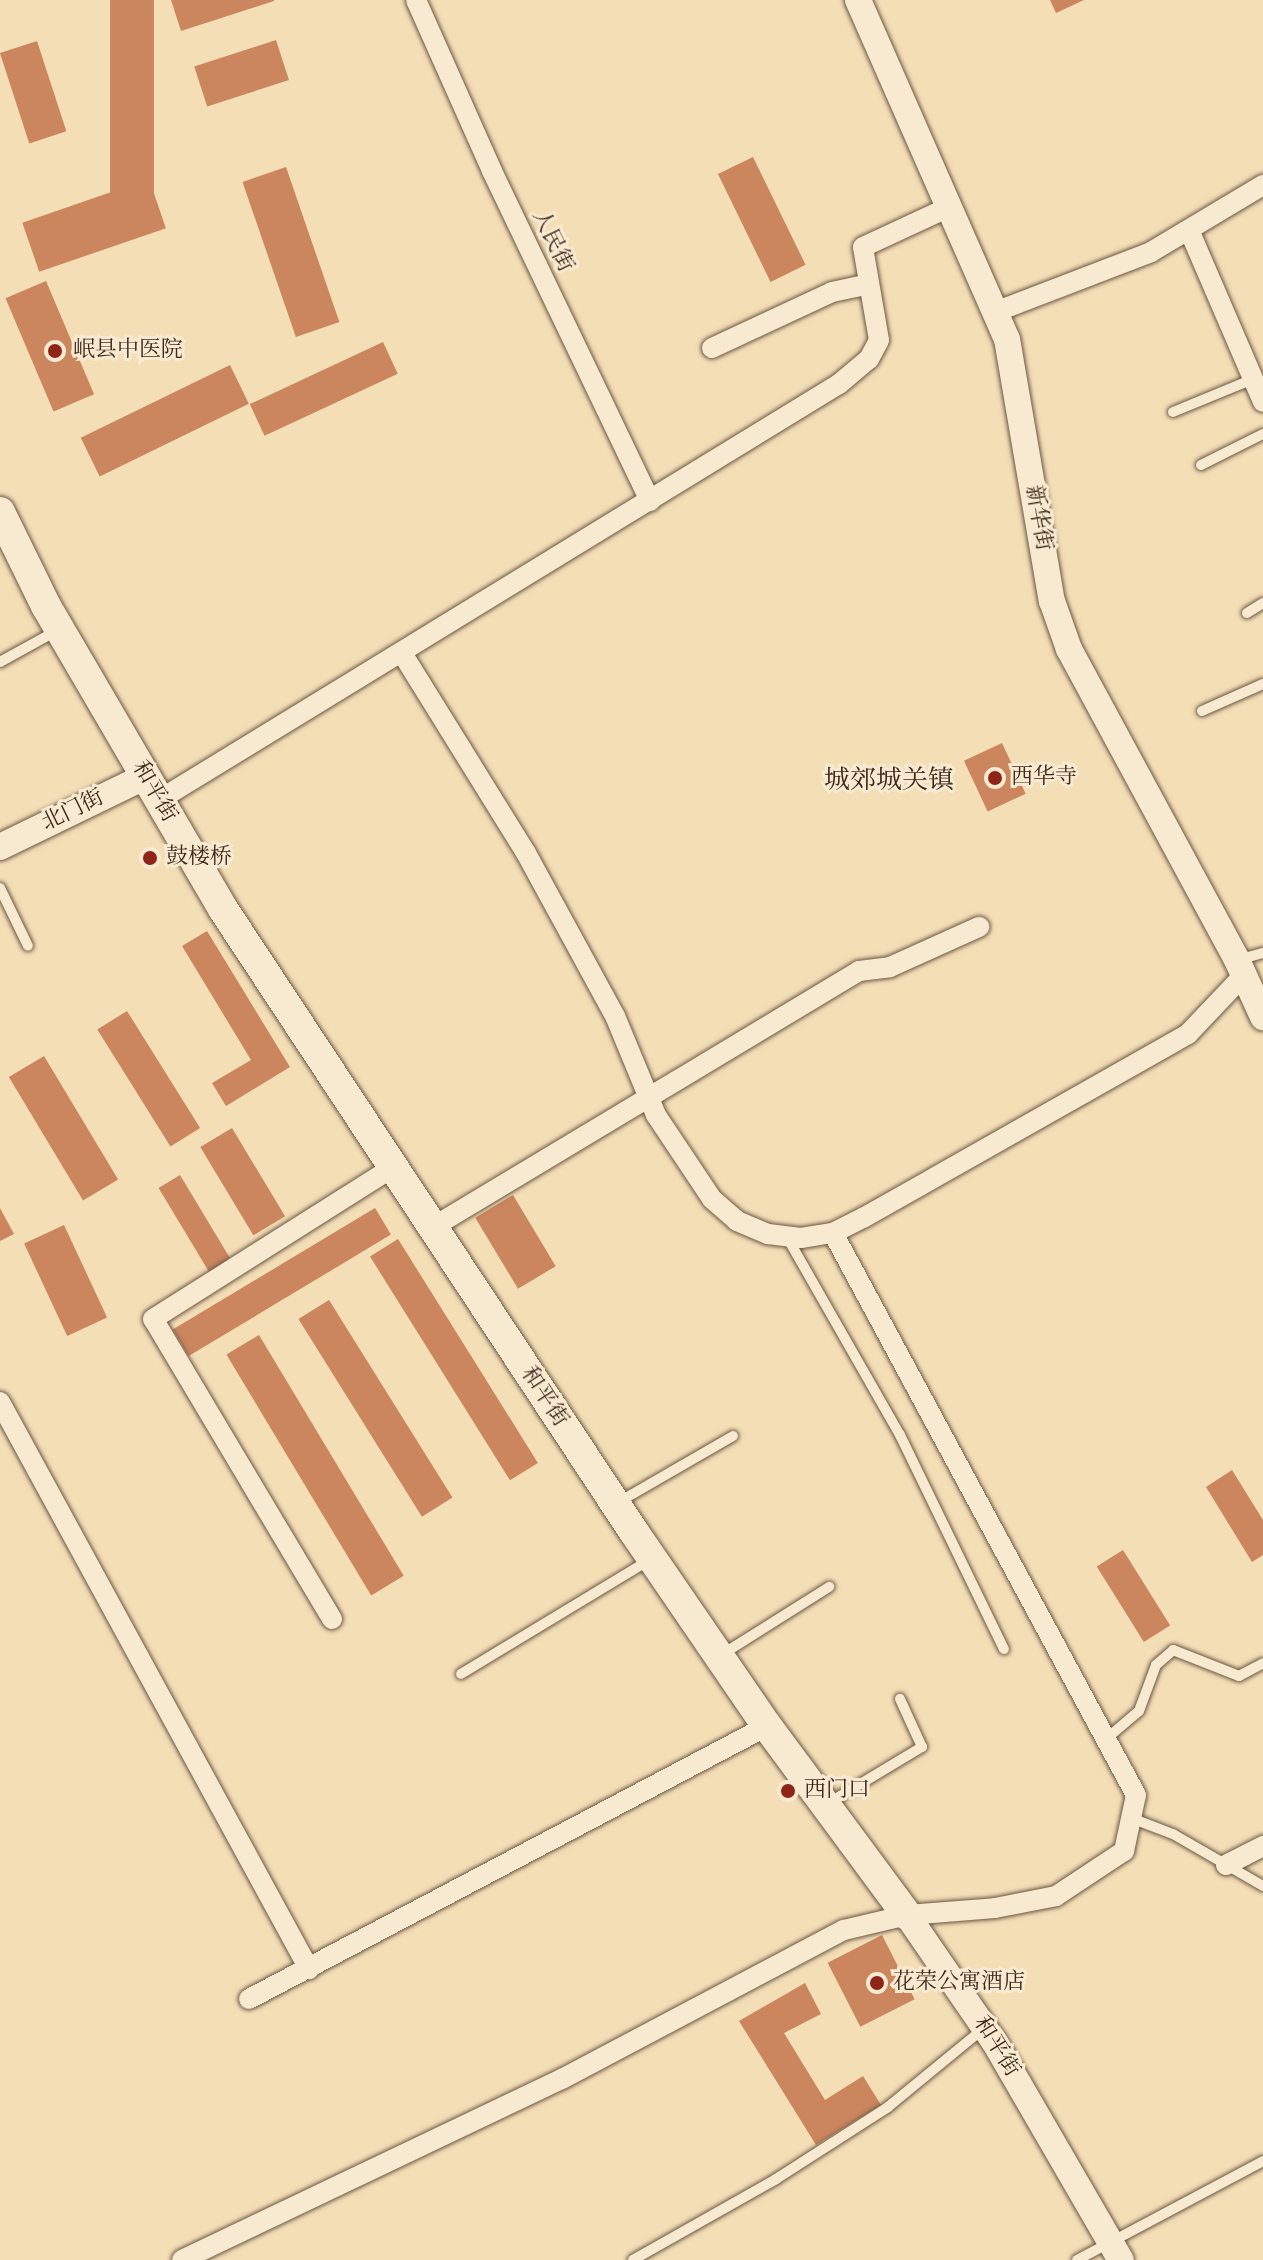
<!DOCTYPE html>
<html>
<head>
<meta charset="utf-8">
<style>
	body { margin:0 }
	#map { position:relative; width:1263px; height:2260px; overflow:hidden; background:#f4deb6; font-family:"IM FELL English","Noto Serif SC",serif }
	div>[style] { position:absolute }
	.building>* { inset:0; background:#cb865e; transform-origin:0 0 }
	.roads { filter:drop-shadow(0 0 2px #6b5743) drop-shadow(0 0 2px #6b5743) }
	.service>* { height:10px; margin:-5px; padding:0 5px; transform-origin:5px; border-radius:5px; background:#f8ead0 }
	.minor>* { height:20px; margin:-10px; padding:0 10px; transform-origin:10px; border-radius:10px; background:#f8ead0 }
	.tertiary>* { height:26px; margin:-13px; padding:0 13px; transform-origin:13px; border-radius:13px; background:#f8ead0 }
	.secondary>* { height:30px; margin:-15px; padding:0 15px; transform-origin:15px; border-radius:15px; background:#f8ead0 }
	.dots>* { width:22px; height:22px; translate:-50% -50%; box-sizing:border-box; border:4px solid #f8ead0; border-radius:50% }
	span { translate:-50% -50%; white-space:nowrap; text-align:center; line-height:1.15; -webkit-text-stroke:6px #f8ead0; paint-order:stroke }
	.street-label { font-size:22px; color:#3d2a1d }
	.poi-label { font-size:22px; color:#3d2a1d }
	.left { translate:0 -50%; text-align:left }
	.quarter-label { font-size:26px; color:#3d2a1d }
</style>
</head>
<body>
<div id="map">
	<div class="building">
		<i style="left:110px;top:0;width:44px;height:194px"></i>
		<i style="clip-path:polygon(171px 0,274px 0,274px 1px,181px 31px)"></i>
		<i style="clip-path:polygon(1050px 0,1084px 0,1056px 13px)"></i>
		<i style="left:276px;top:40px;width:42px;height:86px;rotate:72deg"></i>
		<i style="left:37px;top:41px;width:95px;height:39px;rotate:72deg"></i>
		<i style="left:753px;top:157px;width:120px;height:39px;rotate:64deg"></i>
		<i style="left:286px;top:167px;width:164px;height:46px;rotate:71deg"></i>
		<i style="left:149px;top:179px;width:52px;height:134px;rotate:71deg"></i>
		<i style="left:46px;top:281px;width:123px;height:44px;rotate:67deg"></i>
		<i style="left:383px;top:342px;width:35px;height:147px;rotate:65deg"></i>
		<i style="left:230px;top:365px;width:43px;height:166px;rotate:64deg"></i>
		<i style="left:1002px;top:743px;width:56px;height:42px;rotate:65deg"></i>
		<i style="clip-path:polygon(207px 931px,290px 1067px,226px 1106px,212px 1083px,251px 1060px,182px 946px)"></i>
		<i style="left:127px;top:1011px;width:138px;height:35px;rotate:58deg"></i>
		<i style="left:44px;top:1056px;width:144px;height:41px;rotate:59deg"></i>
		<i style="left:232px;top:1128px;width:103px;height:37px;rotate:59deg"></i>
		<i style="left:180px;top:1175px;width:101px;height:25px;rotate:59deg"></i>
		<i style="left:513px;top:1195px;width:83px;height:44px;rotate:59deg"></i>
		<i style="clip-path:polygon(0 1208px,14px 1234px,0 1241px)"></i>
		<i style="left:375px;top:1208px;width:31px;height:236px;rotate:59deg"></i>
		<i style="left:64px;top:1225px;width:102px;height:44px;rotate:65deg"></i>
		<i style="left:398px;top:1239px;width:264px;height:33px;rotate:58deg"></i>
		<i style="left:329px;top:1300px;width:233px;height:36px;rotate:58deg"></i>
		<i style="left:259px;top:1335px;width:281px;height:38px;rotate:59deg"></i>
		<i style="clip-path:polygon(1232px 1470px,1263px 1520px,1263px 1555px,1252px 1562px,1206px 1487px)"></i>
		<i style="left:1123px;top:1550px;width:89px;height:31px;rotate:58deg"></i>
		<i style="left:882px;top:1935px;width:72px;height:61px;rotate:63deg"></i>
		<i style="clip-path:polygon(805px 1983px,821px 2014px,784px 2033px,825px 2100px,863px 2076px,881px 2105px,816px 2145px,739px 2021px)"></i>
	</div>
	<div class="roads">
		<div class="service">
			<i style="left:1173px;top:412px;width:87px;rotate:-22.4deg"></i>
			<i style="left:1201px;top:465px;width:69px;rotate:-26.6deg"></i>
			<i style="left:1247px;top:613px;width:19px;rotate:-32deg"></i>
			<i style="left:0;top:662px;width:66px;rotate:-28.9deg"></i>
			<i style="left:1202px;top:711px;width:67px;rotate:-23.9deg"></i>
			<i style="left:0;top:888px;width:64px;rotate:64.2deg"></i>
			<i style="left:1238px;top:960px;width:26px;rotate:-16deg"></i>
			<i style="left:787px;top:1237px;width:228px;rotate:60.3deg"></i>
			<i style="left:900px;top:1435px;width:238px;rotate:64.1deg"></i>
			<i style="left:617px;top:1503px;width:134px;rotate:-30deg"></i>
			<i style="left:721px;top:1655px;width:128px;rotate:-32.2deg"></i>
			<i style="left:461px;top:1674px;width:222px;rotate:-31.2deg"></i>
			<i style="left:1106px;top:1739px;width:43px;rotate:-40.3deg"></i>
			<i style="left:1139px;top:1711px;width:49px;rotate:-69.7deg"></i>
			<i style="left:1156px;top:1665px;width:23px;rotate:-41deg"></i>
			<i style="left:1173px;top:1650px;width:71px;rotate:21.5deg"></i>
			<i style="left:1239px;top:1676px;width:27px;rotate:-28deg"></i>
			<i style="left:827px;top:1804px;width:111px;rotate:-31deg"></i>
			<i style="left:922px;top:1747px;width:53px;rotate:-114.6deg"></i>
			<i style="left:1131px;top:1818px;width:45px;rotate:20.9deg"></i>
			<i style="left:1173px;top:1834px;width:104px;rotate:30deg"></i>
			<i style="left:633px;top:2260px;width:164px;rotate:-29.5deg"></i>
			<i style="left:776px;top:2179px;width:133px;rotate:-32.7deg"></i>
			<i style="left:888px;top:2107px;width:123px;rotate:-39.4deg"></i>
			<i style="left:1077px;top:2260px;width:211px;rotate:-28deg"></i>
		</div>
		<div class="minor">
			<i style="left:416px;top:0;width:187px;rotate:66deg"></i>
			<i style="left:492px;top:171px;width:366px;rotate:64.4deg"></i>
			<i style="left:1189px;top:230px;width:187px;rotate:66.7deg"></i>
			<i style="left:995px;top:312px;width:167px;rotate:-21deg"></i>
			<i style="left:1151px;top:252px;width:131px;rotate:-30.9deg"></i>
			<i style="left:712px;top:348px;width:132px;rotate:-25deg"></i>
			<i style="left:832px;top:292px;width:38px;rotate:-12deg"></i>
			<i style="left:402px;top:653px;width:235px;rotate:58.2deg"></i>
			<i style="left:526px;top:853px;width:186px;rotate:61.4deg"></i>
			<i style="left:615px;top:1016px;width:107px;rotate:67.5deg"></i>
			<i style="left:656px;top:1115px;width:101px;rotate:56.3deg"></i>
			<i style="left:712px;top:1199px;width:33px;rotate:41deg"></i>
			<i style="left:737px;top:1221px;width:34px;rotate:23deg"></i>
			<i style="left:768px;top:1234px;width:33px;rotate:7deg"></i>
			<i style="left:801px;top:1238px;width:32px;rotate:-9deg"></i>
			<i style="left:833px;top:1233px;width:34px;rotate:-27deg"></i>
			<i style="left:863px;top:1218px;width:373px;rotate:-29.5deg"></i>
			<i style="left:1188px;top:1034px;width:81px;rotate:-46.5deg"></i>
			<i style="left:159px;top:800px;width:797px;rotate:-31.46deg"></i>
			<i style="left:839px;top:384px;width:39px;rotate:-40deg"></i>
			<i style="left:869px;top:359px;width:21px;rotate:-62deg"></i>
			<i style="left:879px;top:340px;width:94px;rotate:-99.8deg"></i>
			<i style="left:863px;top:247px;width:95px;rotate:-24.9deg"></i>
			<i style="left:433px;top:1227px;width:497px;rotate:-31deg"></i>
			<i style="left:859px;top:971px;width:31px;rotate:-7deg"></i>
			<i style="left:890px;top:967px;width:98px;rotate:-24.2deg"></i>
			<i style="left:0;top:1402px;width:646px;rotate:61.41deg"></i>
			<i style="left:332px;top:1619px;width:349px;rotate:-120.8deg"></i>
			<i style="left:153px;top:1319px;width:284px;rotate:-32.3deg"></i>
			<i style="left:1226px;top:1865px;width:42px;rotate:-27.2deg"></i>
			<i style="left:249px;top:1999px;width:586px;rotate:-27.79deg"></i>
			<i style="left:182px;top:2260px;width:421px;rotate:-25.5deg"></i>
			<i style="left:562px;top:2079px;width:319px;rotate:-27.9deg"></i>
			<i style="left:844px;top:1930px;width:65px;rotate:-13.4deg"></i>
			<i style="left:907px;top:1915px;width:88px;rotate:-4.5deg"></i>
			<i style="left:995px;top:1908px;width:62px;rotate:-11.1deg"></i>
			<i style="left:1056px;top:1896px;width:82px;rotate:-33.5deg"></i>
			<i style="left:1124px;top:1851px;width:57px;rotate:-77.9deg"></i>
			<i style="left:1136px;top:1795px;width:638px;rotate:-118.33deg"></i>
		</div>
		<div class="tertiary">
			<i style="left:858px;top:0;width:370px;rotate:66.3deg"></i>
			<i style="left:1007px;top:339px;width:266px;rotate:80.3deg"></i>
			<i style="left:1052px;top:601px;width:51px;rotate:70.5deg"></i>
			<i style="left:1069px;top:649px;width:353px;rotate:61.6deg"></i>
			<i style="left:1237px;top:960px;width:63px;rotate:65.5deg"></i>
			<i style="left:0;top:847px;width:162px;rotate:-25.9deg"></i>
			<i style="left:907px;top:1915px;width:155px;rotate:55.5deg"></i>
			<i style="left:995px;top:2043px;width:251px;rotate:59.9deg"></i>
		</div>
		<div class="secondary">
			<i style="left:0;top:512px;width:105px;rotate:63.9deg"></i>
			<i style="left:46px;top:606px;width:351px;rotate:59.7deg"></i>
			<i style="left:223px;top:909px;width:746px;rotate:56.59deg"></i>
			<i style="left:634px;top:1532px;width:235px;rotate:55.6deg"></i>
			<i style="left:767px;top:1726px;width:235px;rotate:53.5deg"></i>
		</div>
	</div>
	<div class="dots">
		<i style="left:55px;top:351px;background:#8f2418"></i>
		<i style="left:995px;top:778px;background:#8f2418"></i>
		<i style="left:150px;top:858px;background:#8f2418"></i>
		<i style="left:788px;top:1791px;background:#8f2418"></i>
		<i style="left:877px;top:1983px;background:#8f2418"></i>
	</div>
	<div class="street-label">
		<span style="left:552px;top:241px;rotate:64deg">人民街</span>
		<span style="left:1038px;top:518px;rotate:80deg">新华街</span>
		<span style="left:154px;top:792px;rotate:60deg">和平街</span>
		<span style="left:73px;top:811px;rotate:-26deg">北门街</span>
		<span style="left:544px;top:1397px;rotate:57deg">和平街</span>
		<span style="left:996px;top:2047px;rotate:58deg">和平街</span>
	</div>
	<div class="poi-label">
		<span class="left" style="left:73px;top:351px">岷县中医院</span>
		<span class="left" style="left:1011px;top:778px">西华寺</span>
		<span class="left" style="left:166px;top:858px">鼓楼桥</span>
		<span class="left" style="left:804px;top:1791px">西门口</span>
		<span class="left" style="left:893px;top:1983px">花荣公寓酒店</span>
	</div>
	<div class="quarter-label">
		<span style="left:889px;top:781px">城郊城关镇</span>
	</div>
</div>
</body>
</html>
